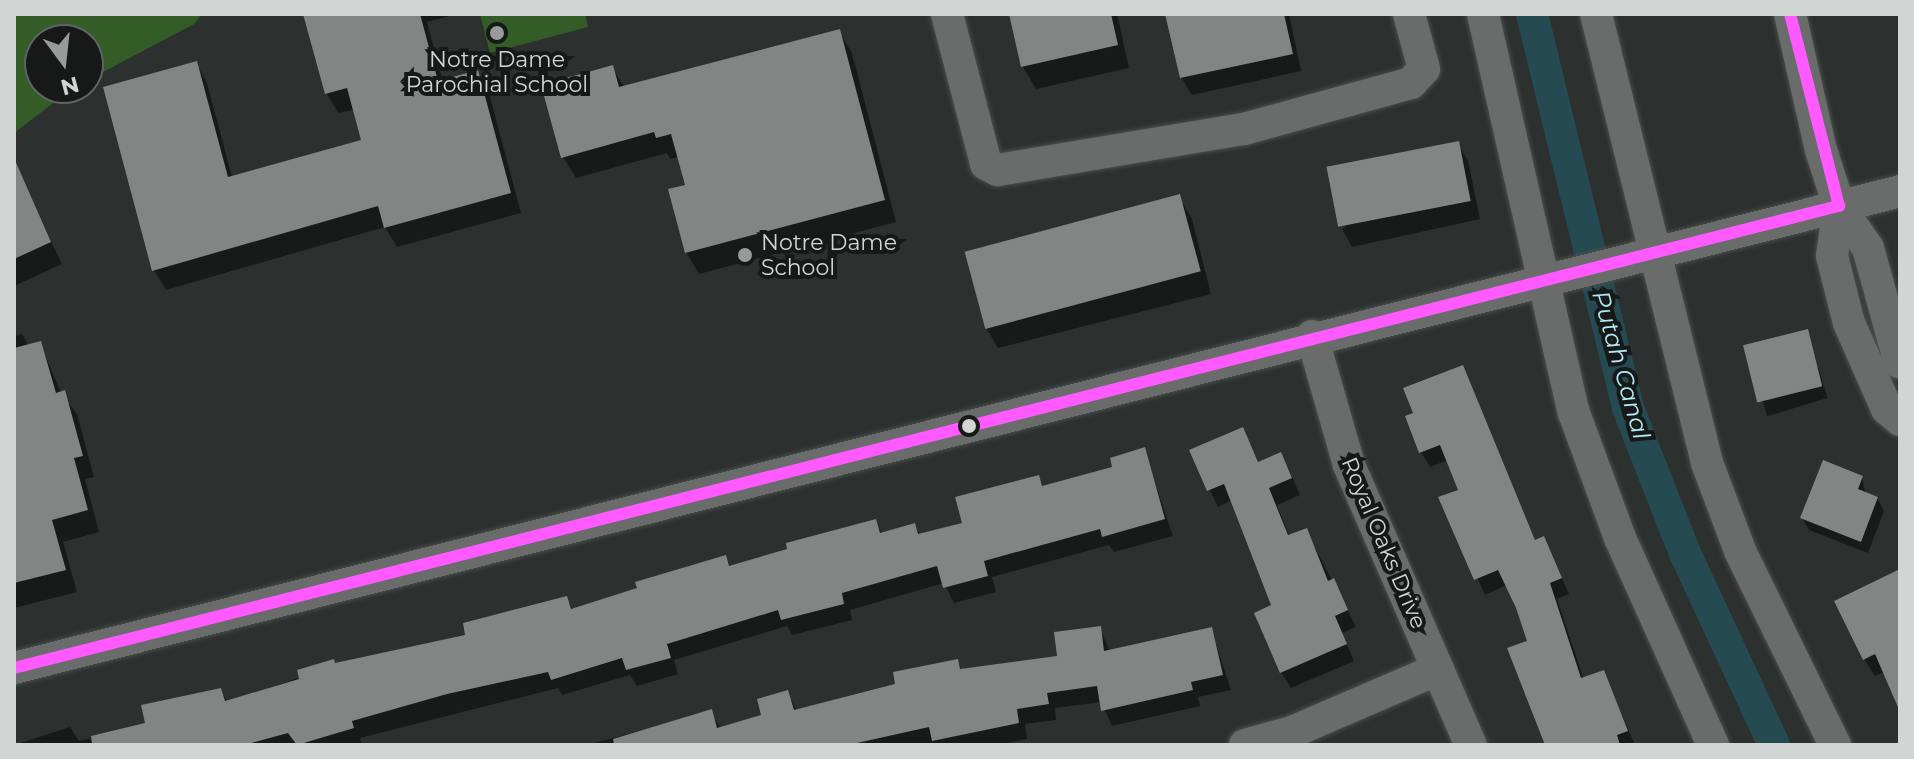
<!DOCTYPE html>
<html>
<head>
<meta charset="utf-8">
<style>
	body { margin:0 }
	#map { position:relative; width:1914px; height:759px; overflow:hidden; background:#2c312f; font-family:Montserrat,sans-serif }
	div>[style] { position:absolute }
	.green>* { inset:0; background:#345c26 }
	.shadow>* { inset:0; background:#0007; transform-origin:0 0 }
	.canal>* { height:32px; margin:-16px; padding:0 16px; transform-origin:16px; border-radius:16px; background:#254a52 }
	.building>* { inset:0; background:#818583; transform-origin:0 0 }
	.roads { filter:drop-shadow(0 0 2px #4a4e4d) drop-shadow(0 0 2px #4a4e4d) }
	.minor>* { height:32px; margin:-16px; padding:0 16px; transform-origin:16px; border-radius:16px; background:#6a6c6b }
	.bus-1>* { height:12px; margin:-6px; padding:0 6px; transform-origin:6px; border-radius:6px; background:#ff5aff }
	.dots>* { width:22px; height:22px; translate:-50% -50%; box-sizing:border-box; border:4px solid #161918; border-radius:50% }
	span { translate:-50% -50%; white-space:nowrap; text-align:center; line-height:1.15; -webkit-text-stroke:8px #161918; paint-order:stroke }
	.poi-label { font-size:22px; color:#d1d5d4 }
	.left { translate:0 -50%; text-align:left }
	.street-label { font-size:22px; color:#d1d5d4 }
	.water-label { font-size:24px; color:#b1e9f7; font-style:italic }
	.frame { position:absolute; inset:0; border:16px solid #d1d5d4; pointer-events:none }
	.north { position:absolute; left:24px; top:24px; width:80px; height:80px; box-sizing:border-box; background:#161918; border:2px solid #616463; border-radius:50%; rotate:165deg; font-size:22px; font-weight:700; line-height:32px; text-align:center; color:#d1d5d4 }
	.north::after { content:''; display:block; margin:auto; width:28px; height:36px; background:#979c9a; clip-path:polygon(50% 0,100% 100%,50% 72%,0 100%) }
</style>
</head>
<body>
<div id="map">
	<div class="green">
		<i style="clip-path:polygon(14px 14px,202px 14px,194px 24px,88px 80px,88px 40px,40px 40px,40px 88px,73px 88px,14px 133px)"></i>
		<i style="clip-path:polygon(480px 14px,585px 14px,588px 27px,490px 53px)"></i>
	</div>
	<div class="shadow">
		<i style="clip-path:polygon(305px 14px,457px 14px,427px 22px,443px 82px,477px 73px,489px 93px,521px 213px,397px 247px,385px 227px,166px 290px,154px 270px,106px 88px,196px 63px,207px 83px,232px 177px,364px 142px,353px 110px,338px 113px,327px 94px)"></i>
		<i style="clip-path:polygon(1011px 14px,1117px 14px,1129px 68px,1036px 89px,1023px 67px)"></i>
		<i style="clip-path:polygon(1181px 14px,1289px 14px,1301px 71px,1192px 95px,1181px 77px)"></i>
		<i style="clip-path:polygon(839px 31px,852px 53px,896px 222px,699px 274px,686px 252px,687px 186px,679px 157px,670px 159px,667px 153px,576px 178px,563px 157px,612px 67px,624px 87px)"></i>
		<i style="clip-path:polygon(1458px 144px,1468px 161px,1480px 219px,1352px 247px,1342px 229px)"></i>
		<i style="clip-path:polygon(28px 194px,62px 264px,14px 286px,14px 201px)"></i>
		<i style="clip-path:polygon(1179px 197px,1192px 219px,1211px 294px,998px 348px,985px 326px)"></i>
		<i style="left:1807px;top:331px;width:70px;height:63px;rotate:73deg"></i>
		<i style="clip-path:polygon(22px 334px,29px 346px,40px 343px,61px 393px,77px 414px,94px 477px,85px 479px,99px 532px,63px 542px,77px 592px,14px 608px,14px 336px)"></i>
		<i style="clip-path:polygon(1462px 368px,1536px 542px,1544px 539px,1569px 594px,1557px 599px,1584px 680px,1603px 672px,1635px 745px,1550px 745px,1529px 643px,1507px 585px,1485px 595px,1441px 498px,1460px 491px,1448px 460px,1430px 467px,1421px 452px,1416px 414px)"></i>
		<i style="clip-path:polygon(1242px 429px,1259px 463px,1280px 454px,1289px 470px,1300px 495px,1277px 505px,1290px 537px,1306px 530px,1356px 627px,1342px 633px,1354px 661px,1291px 688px,1281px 672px,1274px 606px,1232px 500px,1218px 507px,1191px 451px)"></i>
		<i style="clip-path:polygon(1144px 450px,1173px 536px,1114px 552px,1109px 545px,992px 577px,996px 592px,954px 603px,944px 583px,850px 610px,852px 620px,792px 635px,787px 626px,674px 660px,678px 674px,637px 686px,630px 675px,562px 695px,558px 688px,360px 738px,362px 745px,14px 745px,70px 727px,79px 741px,147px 724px,220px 690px,228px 703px,335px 665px,468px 636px,566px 598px,573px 610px,725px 558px,731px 568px,875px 521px,882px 534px,914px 525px,920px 535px,964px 524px,1038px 478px,1044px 488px,1115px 468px)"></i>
		<i style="clip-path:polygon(1862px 477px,1866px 495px,1877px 498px,1884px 511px,1868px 553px,1809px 530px,1802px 518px)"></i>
		<i style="clip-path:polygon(1900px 571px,1900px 712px,1884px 672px,1875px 676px,1864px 659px)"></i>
		<i style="clip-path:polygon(1100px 628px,1110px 652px,1211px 629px,1231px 690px,1198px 697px,1200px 706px,1112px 726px,1101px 702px,1055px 708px,1056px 720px,1025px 724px,1027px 739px,997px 745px,590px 744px,711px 712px,721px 729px,764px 717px,787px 693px,797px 711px,898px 686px,957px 661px,962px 671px,1059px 658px)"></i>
	</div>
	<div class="canal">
		<i style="left:1532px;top:14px;width:406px;rotate:76.3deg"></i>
		<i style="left:1628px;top:408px;width:154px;rotate:68.6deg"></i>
		<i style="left:1684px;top:551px;width:214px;rotate:65.1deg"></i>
	</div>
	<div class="building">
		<i style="clip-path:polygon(303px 14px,420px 14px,438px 81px,478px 70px,511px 193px,384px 228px,378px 206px,152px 271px,103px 87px,197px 61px,228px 177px,361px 140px,347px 88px,325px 94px)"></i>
		<i style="clip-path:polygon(1009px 14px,1111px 14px,1118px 45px,1021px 67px)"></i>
		<i style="clip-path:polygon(1165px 14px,1284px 14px,1293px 54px,1180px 78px)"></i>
		<i style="clip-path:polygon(840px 29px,885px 200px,685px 253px,668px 189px,685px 185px,671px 134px,656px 138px,654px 132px,561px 158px,541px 85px,613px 65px,619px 87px)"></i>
		<i style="left:1459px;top:141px;width:61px;height:135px;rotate:79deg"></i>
		<i style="clip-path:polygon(14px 158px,51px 242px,14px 259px)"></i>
		<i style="left:1180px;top:194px;width:80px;height:223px;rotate:75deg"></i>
		<i style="left:1808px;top:329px;width:59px;height:67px;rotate:76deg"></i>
		<i style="clip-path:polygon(41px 341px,56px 393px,65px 390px,83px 456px,74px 458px,88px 510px,52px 520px,66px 570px,14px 583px,14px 348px)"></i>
		<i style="clip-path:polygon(1463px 365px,1535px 540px,1544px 536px,1562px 578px,1550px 583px,1581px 678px,1604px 670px,1628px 731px,1617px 735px,1620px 745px,1545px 745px,1507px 648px,1527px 641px,1516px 608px,1498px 570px,1474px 580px,1438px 497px,1458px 490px,1440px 445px,1419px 453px,1405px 416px,1413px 413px,1403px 388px)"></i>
		<i style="clip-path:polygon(1243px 427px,1258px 462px,1281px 452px,1292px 478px,1269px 488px,1288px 535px,1307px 528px,1328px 581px,1334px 578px,1348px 610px,1335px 616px,1347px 644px,1280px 673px,1254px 613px,1271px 605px,1224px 484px,1207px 491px,1189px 450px)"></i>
		<i style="clip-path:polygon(1145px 447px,1165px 519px,1102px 537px,1100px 529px,984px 561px,988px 576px,943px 588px,937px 566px,842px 593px,844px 604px,781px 620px,778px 610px,667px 644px,671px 658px,626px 670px,622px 658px,551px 680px,548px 672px,447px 694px,352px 721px,354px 728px,297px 745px,288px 733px,244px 745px,92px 745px,91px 736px,145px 723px,141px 705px,221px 688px,225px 701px,299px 679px,297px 670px,334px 659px,335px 663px,465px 635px,463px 623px,567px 596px,571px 609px,637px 588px,635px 582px,726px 555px,729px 566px,787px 549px,786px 543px,876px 519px,880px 533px,915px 523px,918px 534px,962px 523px,955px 497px,1039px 475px,1042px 486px,1112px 467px,1110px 458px)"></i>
		<i style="clip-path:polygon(1823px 460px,1863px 476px,1858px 489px,1878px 497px,1861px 542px,1800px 518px)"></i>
		<i style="clip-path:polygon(1900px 569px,1900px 712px,1875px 654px,1863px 660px,1834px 601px)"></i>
		<i style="clip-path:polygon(1101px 626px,1104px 651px,1212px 627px,1223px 675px,1191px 682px,1193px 690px,1101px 711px,1097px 686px,1047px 693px,1049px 704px,1017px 709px,1019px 723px,932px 741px,929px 727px,848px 745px,614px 745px,613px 739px,712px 709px,717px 728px,761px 715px,757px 699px,788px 690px,794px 710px,895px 684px,893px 672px,958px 659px,960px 669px,1057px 656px,1054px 632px)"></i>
	</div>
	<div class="roads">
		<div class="minor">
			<i style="left:947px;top:14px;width:155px;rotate:75.4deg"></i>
			<i style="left:986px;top:164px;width:13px;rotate:27deg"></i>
			<i style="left:998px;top:170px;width:249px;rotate:-9.5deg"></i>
			<i style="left:1244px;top:129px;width:173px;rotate:-15.4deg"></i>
			<i style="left:1411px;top:83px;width:19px;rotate:-47deg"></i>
			<i style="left:1424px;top:69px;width:57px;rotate:-105.3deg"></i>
			<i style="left:1483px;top:14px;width:409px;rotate:77.2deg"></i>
			<i style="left:1574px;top:413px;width:133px;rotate:69.8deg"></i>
			<i style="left:1620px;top:538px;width:227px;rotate:65.8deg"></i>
			<i style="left:1596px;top:14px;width:463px;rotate:76.1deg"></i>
			<i style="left:1707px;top:463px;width:94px;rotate:69.4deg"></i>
			<i style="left:1740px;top:551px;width:216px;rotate:63.9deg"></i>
			<i style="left:1790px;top:14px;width:139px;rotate:77.2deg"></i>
			<i style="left:1821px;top:150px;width:59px;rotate:72.2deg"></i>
			<i style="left:1839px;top:206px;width:51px;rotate:55.4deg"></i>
			<i style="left:1868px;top:248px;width:119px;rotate:74.5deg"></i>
			<i style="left:1839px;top:206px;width:50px;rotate:98deg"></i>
			<i style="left:1832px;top:256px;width:69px;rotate:75.8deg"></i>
			<i style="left:1849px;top:323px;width:94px;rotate:66.2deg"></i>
			<i style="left:1887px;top:409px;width:17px;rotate:40deg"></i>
			<i style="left:1312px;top:336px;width:134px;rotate:74deg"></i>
			<i style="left:1349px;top:465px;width:305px;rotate:66.5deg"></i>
			<i style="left:14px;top:668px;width:1945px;rotate:-14.19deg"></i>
			<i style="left:1245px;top:745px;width:49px;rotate:-15.5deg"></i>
			<i style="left:1292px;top:732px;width:159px;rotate:-23.3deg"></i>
		</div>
	</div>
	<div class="bus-1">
		<i style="left:14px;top:668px;width:1883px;rotate:-14.21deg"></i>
		<i style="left:1839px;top:206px;width:198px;rotate:-104.3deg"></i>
	</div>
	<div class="dots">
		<i style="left:497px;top:33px;background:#979c9a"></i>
		<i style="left:745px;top:255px;background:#979c9a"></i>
		<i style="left:969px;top:426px;background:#d1d5d4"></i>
	</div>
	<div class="poi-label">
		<span style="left:497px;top:72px">Notre Dame<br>Parochial School</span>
		<span class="left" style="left:761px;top:255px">Notre Dame<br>School</span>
	</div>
	<div class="street-label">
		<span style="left:1384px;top:543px;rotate:67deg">Royal Oaks Drive</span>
	</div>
	<div class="water-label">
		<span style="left:1621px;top:365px;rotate:74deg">Putah Canal</span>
	</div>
	<div class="frame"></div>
	<div class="north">N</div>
</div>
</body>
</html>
